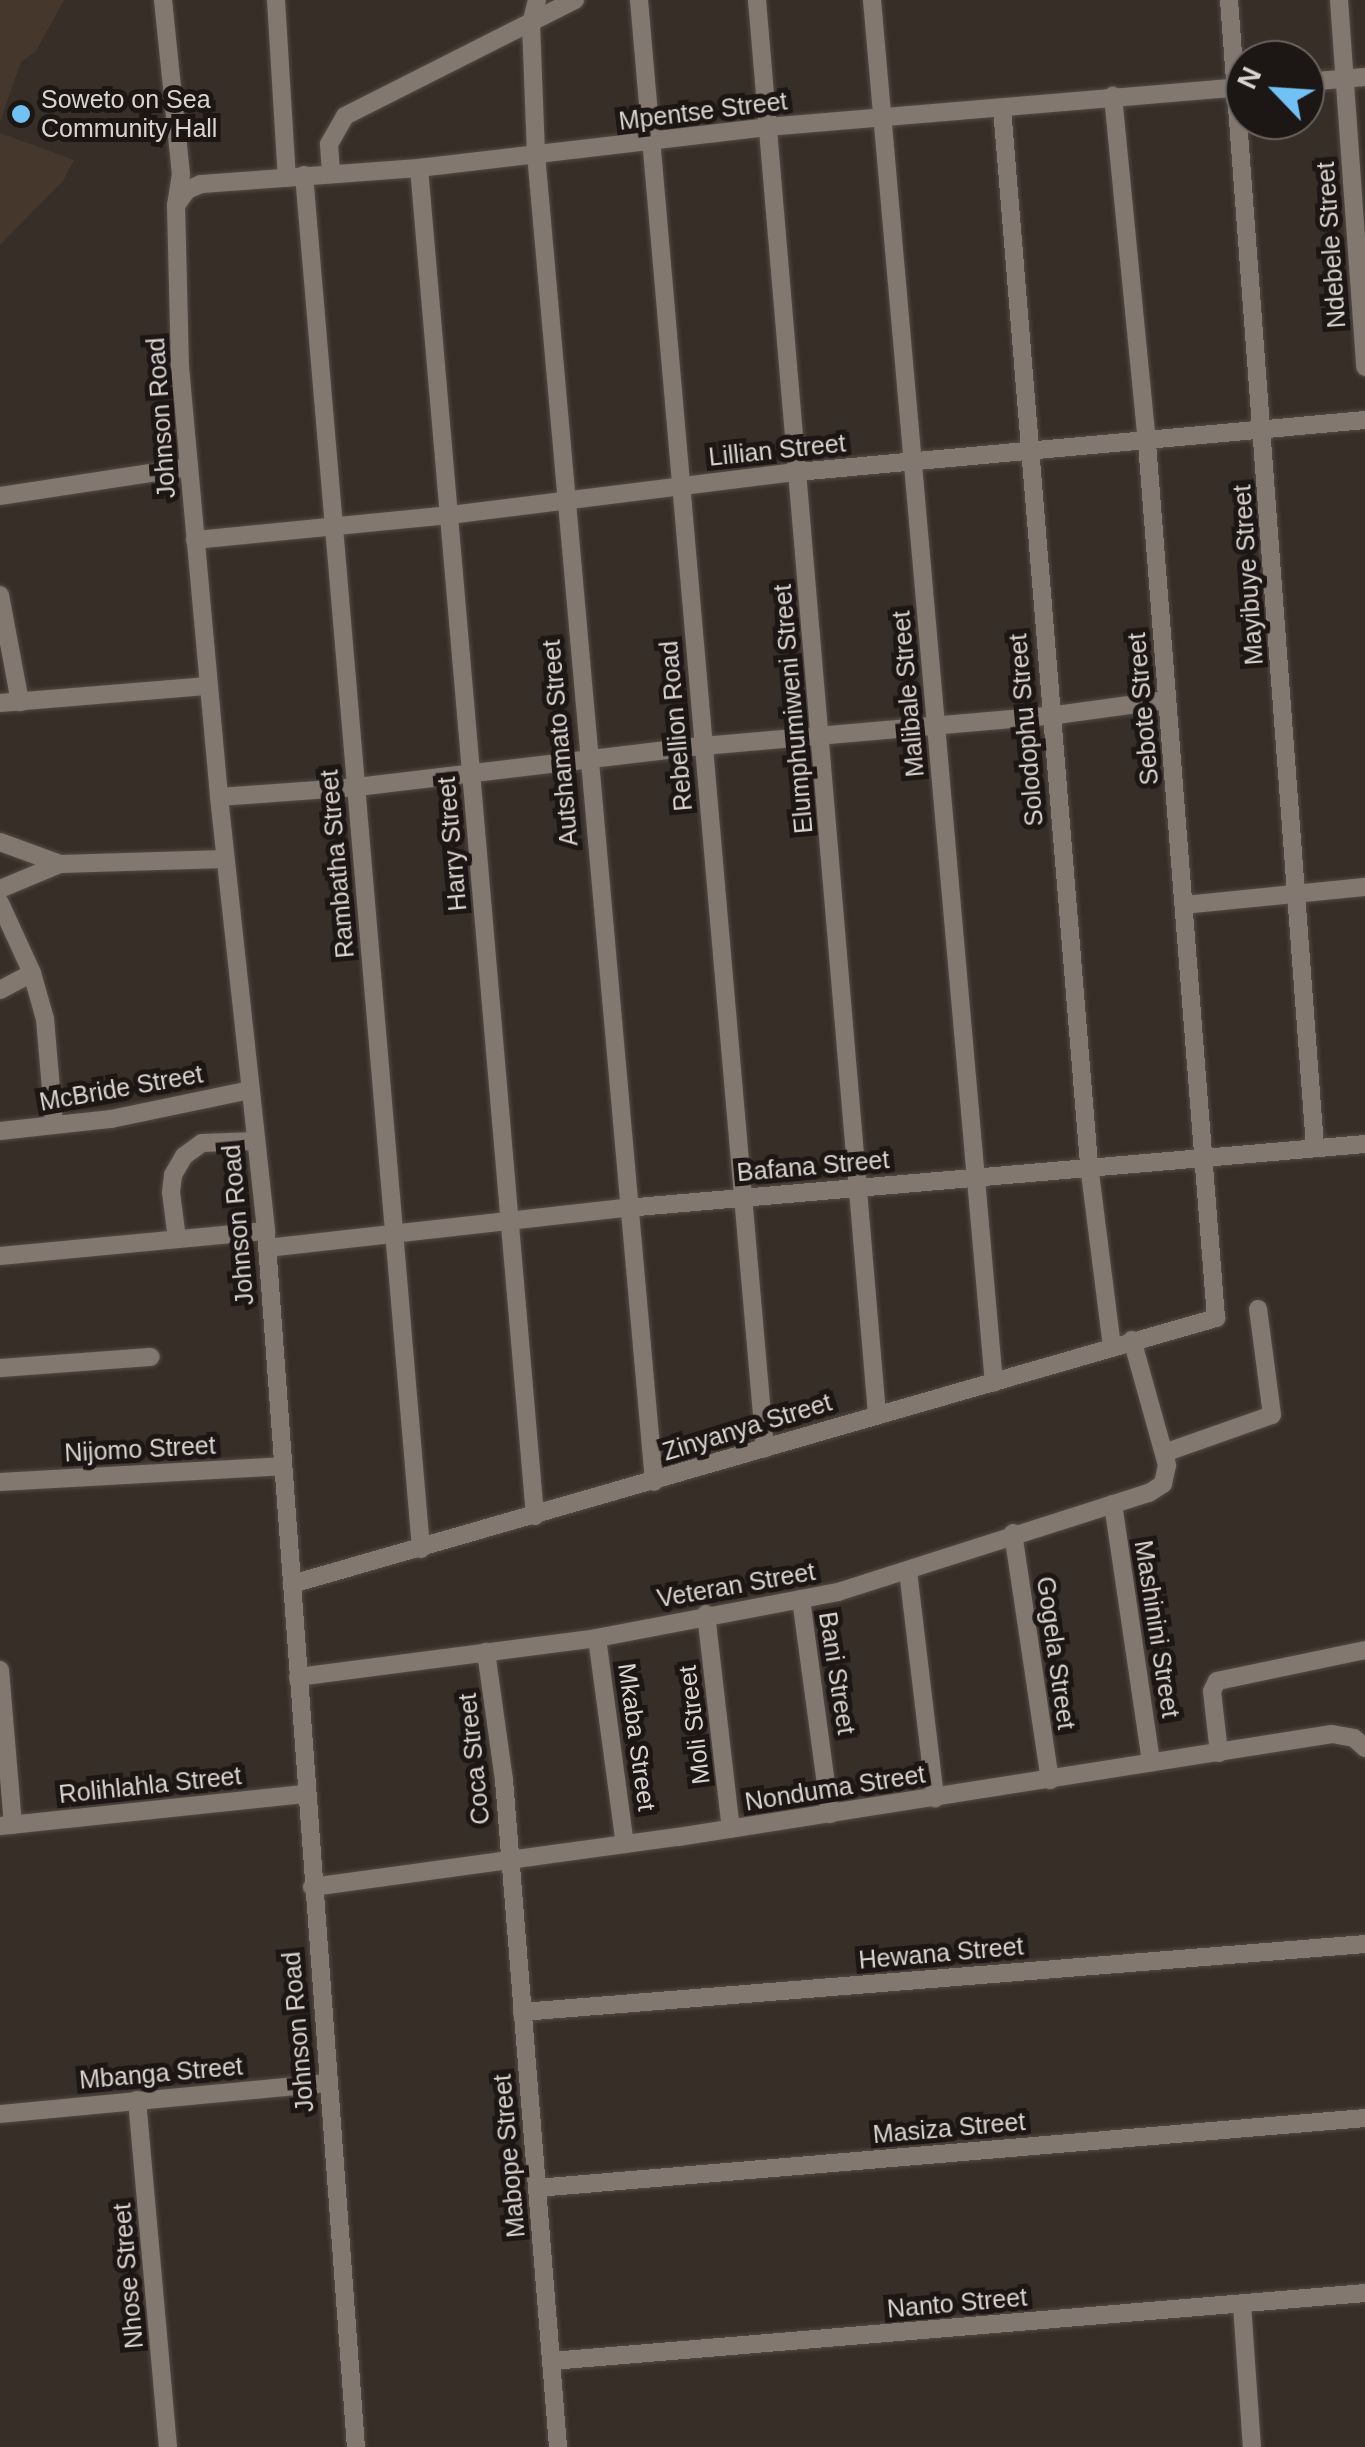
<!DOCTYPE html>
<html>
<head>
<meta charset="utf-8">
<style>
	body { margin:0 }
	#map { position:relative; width:1365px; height:2447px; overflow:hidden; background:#372e27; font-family:Helvetica,sans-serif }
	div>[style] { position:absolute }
	.built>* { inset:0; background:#45372c }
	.roads { filter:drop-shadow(0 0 2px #534b46) drop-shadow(0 0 2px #534b46) }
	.street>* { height:18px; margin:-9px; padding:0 9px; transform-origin:9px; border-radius:9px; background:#837870 }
	.dots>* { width:28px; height:28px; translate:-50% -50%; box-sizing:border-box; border:5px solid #1c1714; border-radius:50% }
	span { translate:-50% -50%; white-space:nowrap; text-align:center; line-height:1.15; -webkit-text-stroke:10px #1c1714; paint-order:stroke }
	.poi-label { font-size:25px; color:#dad4d0 }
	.left { translate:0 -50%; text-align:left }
	.street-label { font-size:25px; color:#dad4d0 }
	.north { position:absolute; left:1225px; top:40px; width:100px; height:100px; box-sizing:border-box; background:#1c1714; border:2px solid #68635f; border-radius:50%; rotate:295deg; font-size:28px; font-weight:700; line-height:40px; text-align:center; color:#dad4d0 }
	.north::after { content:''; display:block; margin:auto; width:35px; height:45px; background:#72c1f5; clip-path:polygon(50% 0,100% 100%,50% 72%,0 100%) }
</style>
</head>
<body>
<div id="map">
	<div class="built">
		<i style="clip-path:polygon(0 0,64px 0,36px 51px,21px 62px,0 122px)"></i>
		<i style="clip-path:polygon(0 133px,74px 160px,63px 181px,0 245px)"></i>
	</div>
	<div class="roads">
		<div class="street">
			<i style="left:163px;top:0;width:175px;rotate:84.1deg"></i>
			<i style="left:181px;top:174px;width:31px;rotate:99deg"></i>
			<i style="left:176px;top:205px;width:162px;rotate:88.6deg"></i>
			<i style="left:180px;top:367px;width:432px;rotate:84.8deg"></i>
			<i style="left:219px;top:797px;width:437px;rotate:83.8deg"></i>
			<i style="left:266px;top:1231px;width:1219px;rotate:85.77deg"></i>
			<i style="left:276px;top:0;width:178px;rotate:86.5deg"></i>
			<i style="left:537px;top:0;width:25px;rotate:104deg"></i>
			<i style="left:531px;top:24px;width:130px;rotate:87.8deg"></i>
			<i style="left:536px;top:154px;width:1333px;rotate:84.92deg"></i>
			<i style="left:639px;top:0;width:1454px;rotate:85.03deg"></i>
			<i style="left:757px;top:0;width:1419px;rotate:85.15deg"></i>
			<i style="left:872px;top:0;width:1388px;rotate:84.96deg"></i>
			<i style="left:1229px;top:0;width:1150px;rotate:85.71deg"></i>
			<i style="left:1339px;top:0;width:368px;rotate:85.9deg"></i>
			<i style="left:1305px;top:82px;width:60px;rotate:-4.8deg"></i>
			<i style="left:1002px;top:108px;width:1061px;rotate:85.29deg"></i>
			<i style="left:1089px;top:1165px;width:182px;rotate:82.8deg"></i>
			<i style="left:419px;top:168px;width:1353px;rotate:85.08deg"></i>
			<i style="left:331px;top:173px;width:29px;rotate:-94deg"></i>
			<i style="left:329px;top:144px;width:32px;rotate:-60deg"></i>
			<i style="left:345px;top:116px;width:258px;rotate:-26.8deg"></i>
			<i style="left:304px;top:175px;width:1379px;rotate:85.13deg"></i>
			<i style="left:177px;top:204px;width:17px;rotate:-54deg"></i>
			<i style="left:187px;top:190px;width:15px;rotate:-23deg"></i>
			<i style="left:201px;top:184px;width:219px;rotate:-4.2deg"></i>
			<i style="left:419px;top:168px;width:350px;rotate:-6.7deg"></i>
			<i style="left:767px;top:127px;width:480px;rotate:-4.8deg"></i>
			<i style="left:0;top:496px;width:191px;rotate:-8.7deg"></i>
			<i style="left:195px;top:540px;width:256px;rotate:-5.6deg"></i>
			<i style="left:450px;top:515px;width:350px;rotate:-7.1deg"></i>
			<i style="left:797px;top:472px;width:570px;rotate:-5.23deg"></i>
			<i style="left:0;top:595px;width:109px;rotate:79.4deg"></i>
			<i style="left:0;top:703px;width:209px;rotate:-4.7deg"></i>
			<i style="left:219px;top:797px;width:138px;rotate:-4.1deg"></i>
			<i style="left:357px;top:787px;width:348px;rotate:-6.8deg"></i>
			<i style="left:703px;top:746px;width:347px;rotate:-5deg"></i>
			<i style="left:1049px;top:716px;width:118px;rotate:-7.8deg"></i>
			<i style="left:0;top:842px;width:64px;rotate:20.1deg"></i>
			<i style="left:0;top:889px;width:65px;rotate:-22.6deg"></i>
			<i style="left:60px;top:864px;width:165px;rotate:-1.7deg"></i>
			<i style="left:0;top:903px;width:77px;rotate:65.4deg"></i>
			<i style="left:32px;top:973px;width:48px;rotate:74.2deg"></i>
			<i style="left:45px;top:1019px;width:106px;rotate:85.1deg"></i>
			<i style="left:1184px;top:905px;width:182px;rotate:-5.7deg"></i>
			<i style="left:0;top:990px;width:36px;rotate:-28deg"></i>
			<i style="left:0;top:1131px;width:112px;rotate:-6.2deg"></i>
			<i style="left:111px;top:1119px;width:142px;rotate:-11.8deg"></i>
			<i style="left:177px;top:1239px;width:47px;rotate:-97.3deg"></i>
			<i style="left:171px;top:1192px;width:17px;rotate:-83deg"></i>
			<i style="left:173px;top:1175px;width:22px;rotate:-60deg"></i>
			<i style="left:184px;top:1156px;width:22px;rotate:-36deg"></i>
			<i style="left:202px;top:1143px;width:53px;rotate:-2.2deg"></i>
			<i style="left:267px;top:1248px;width:361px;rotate:-6.4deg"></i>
			<i style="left:626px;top:1208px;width:742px;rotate:-4.95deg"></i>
			<i style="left:0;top:1256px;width:267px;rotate:-5.4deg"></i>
			<i style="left:0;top:1368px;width:151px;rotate:-4.2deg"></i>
			<i style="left:1164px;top:1453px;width:114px;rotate:-19.4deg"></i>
			<i style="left:1272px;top:1415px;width:107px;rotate:-97.5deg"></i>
			<i style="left:0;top:1482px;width:282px;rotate:-3.2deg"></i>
			<i style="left:1113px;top:1504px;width:261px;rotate:81.6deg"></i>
			<i style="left:1013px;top:1533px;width:250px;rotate:81.5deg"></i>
			<i style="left:908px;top:1571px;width:229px;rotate:83.2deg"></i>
			<i style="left:292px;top:1584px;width:962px;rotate:-16.06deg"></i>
			<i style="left:1216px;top:1318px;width:878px;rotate:-94.51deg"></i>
			<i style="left:1147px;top:443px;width:349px;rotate:-95.6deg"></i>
			<i style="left:801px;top:1599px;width:217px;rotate:82.3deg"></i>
			<i style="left:706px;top:1614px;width:216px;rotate:83.4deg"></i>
			<i style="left:597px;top:1638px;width:208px;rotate:82.3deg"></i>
			<i style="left:486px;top:1652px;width:129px;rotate:82deg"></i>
			<i style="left:504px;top:1780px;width:669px;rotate:85.37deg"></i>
			<i style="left:0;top:1670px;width:155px;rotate:85.2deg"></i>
			<i style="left:298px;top:1677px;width:302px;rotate:-7.4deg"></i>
			<i style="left:597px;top:1638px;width:245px;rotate:-10.8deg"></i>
			<i style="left:838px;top:1592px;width:326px;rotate:-17.7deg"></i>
			<i style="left:1149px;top:1493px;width:17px;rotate:-33deg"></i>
			<i style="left:1163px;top:1484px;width:19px;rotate:-78deg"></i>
			<i style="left:1167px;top:1465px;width:130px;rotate:-105.6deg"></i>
			<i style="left:1219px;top:1753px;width:62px;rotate:-96.4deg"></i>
			<i style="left:1212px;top:1691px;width:11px;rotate:-63deg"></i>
			<i style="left:1217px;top:1681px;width:151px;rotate:-11.8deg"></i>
			<i style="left:0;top:1826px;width:306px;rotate:-6deg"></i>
			<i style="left:312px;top:1887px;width:369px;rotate:-7.8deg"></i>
			<i style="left:678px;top:1837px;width:662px;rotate:-8.95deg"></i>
			<i style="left:1332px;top:1734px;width:22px;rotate:10deg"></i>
			<i style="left:1354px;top:1738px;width:15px;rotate:42deg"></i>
			<i style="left:522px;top:2012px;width:846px;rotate:-4.61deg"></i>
			<i style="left:137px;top:2100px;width:348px;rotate:84.9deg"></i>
			<i style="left:0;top:2114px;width:328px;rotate:-5.4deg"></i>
			<i style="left:537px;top:2188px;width:831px;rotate:-4.83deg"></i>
			<i style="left:1242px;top:2305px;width:142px;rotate:86deg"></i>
			<i style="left:552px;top:2361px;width:816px;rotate:-4.78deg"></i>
		</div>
	</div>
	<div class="dots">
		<i style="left:21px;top:114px;background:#72c1f5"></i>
	</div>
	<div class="poi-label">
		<span class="left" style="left:41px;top:114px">Soweto on Sea<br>Community Hall</span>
	</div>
	<div class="street-label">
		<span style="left:703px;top:111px;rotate:-7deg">Mpentse Street</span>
		<span style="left:1331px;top:245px;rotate:-94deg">Ndebele Street</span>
		<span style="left:161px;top:418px;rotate:-94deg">Johnson Road</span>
		<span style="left:777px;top:450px;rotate:-6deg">Lillian Street</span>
		<span style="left:1248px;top:575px;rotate:-94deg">Mayibuye Street</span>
		<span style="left:908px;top:694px;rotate:-95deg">Malibale Street</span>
		<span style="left:793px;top:709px;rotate:-95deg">Elumphumiweni Street</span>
		<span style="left:1143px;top:709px;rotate:-95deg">Sebote Street</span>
		<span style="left:676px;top:726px;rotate:-95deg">Rebellion Road</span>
		<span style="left:1026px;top:730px;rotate:-95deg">Solodophu Street</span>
		<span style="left:560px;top:743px;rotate:-95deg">Autshamato Street</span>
		<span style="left:452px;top:844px;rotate:-95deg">Harry Street</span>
		<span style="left:337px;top:864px;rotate:-95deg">Rambatha Street</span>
		<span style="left:121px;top:1088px;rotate:-10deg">McBride Street</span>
		<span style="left:813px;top:1166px;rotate:-5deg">Bafana Street</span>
		<span style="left:238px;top:1225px;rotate:-95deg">Johnson Road</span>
		<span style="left:747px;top:1427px;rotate:-17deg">Zinyanya Street</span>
		<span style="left:140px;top:1449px;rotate:-3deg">Nijomo Street</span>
		<span style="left:736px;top:1585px;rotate:-10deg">Veteran Street</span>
		<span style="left:1157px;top:1629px;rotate:81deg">Mashinini Street</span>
		<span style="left:1056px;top:1653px;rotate:82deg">Gogela Street</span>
		<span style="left:837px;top:1673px;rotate:81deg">Bani Street</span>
		<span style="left:694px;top:1725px;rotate:-97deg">Moli Street</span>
		<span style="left:637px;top:1737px;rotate:82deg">Mkaba Street</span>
		<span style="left:474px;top:1759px;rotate:-96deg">Coca Street</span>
		<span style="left:150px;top:1785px;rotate:-6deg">Rolihlahla Street</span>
		<span style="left:835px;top:1788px;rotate:-9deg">Nonduma Street</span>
		<span style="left:941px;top:1953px;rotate:-5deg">Hewana Street</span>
		<span style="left:298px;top:2032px;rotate:-95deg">Johnson Road</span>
		<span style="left:161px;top:2073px;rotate:-5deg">Mbanga Street</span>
		<span style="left:949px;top:2128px;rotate:-5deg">Masiza Street</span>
		<span style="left:509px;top:2156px;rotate:-95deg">Mabope Street</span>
		<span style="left:128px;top:2276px;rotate:-95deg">Nhose Street</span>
		<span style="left:957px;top:2303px;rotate:-5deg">Nanto Street</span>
	</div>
	<div class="north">N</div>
</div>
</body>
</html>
